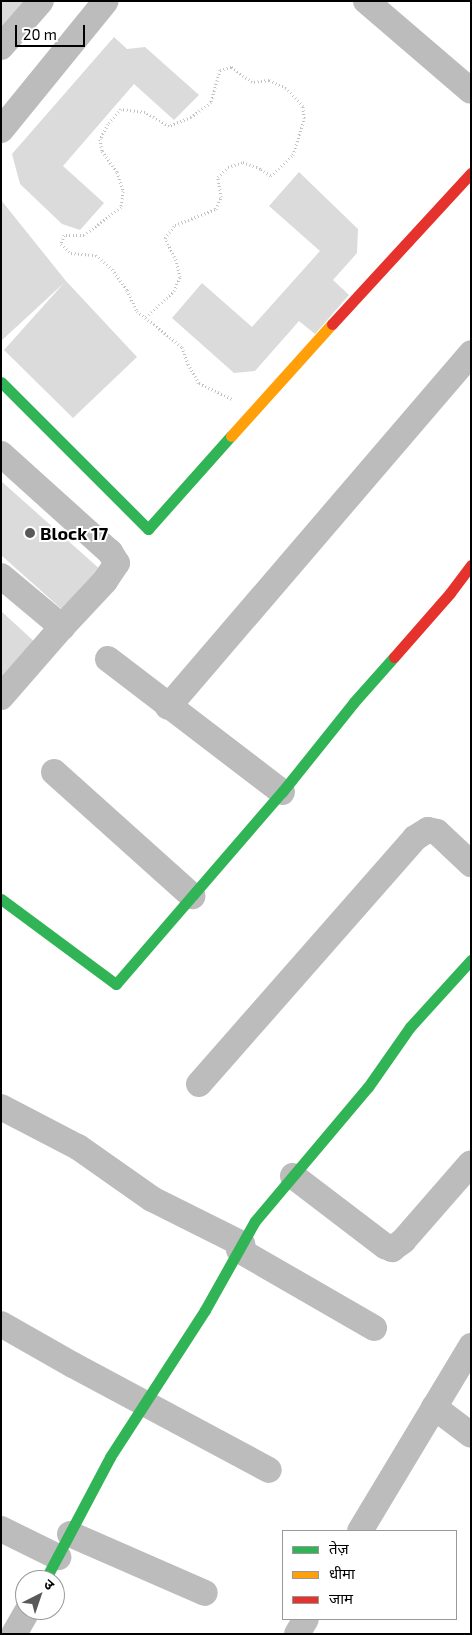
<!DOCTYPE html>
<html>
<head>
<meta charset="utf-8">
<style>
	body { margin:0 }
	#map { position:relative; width:472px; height:1635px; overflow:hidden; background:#fff; font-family:"Exo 2","Noto Sans Devanagari",sans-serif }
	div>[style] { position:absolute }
	.building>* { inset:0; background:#dbdbdb }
	.path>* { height:3px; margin-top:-1.5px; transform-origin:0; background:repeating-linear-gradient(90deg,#c2c2c2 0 1px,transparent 0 3.5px) }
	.street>* { height:26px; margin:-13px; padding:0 13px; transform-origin:13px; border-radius:13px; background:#bcbcbc }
	.fast>* { height:11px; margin:-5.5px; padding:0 5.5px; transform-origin:5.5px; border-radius:5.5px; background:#30b455 }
	.slow>* { height:11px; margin:-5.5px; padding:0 5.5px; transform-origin:5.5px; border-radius:5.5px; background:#ff9f0a }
	.jam>* { height:11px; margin:-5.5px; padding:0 5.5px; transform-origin:5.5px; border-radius:5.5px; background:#e5322d }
	.dots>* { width:14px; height:14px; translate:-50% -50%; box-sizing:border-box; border:2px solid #fff; border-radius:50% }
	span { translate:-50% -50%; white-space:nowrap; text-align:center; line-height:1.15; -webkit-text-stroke:4px #fff; paint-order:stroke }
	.poi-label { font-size:18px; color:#000; font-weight:700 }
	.left { translate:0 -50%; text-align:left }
	.frame { position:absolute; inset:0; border:2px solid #000; pointer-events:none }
	.legend { position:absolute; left:282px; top:1530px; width:175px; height:90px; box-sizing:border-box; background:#fff; border:1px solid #999; margin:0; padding:6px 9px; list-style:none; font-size:15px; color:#000 }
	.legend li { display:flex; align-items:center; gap:10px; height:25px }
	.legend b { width:25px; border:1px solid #999 }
	.north { position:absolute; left:15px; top:1570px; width:50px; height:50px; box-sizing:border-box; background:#fff; border:1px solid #999; border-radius:50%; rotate:41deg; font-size:14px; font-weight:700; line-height:20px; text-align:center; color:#000 }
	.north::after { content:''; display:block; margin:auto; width:18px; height:22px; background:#595959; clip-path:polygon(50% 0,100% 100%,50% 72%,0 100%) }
	.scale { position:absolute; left:15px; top:25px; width:70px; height:22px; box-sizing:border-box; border:2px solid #000; border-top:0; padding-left:6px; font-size:15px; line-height:18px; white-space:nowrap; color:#000; -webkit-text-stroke:4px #fff; paint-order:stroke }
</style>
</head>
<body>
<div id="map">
	<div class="building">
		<i style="clip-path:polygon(1px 1px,26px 1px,1px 32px)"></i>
		<i style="clip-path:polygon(114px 37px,127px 49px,145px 47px,199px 95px,174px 120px,134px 84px,63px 166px,104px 203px,80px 230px,62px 224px,20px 184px,12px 154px)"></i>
		<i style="clip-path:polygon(299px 172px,358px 229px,357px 253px,333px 280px,349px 295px,315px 334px,299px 321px,255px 371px,234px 373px,172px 318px,202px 283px,252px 327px,320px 251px,269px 206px)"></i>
		<i style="clip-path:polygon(1px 200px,66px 281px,137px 357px,73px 418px,4px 350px,64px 283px,1px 341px)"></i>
		<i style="clip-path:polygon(1px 481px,102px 571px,66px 613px,1px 555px)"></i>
		<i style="clip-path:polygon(1px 611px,37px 644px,1px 682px)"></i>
	</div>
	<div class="path">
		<i style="left:146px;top:317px;width:38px;rotate:-43deg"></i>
		<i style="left:174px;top:291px;width:15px;rotate:-67deg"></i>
		<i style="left:180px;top:277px;width:17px;rotate:-103deg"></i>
		<i style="left:176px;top:260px;width:25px;rotate:-117deg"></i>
		<i style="left:165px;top:238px;width:16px;rotate:-52deg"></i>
		<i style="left:175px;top:225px;width:44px;rotate:-21.3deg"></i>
		<i style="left:216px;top:209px;width:13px;rotate:-67deg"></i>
		<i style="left:221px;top:197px;width:20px;rotate:-99deg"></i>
		<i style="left:218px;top:177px;width:14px;rotate:-45deg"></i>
		<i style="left:228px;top:167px;width:16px;rotate:-18deg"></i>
		<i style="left:243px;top:162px;width:19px;rotate:21deg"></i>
		<i style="left:261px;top:169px;width:12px;rotate:35deg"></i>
		<i style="left:271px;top:176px;width:30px;rotate:-44deg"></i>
		<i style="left:293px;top:155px;width:39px;rotate:-73deg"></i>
		<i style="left:304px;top:118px;width:12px;rotate:-95deg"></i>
		<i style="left:303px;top:106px;width:25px;rotate:-133deg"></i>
		<i style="left:286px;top:88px;width:19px;rotate:-155deg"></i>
		<i style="left:269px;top:80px;width:17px;rotate:173deg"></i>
		<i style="left:252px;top:82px;width:26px;rotate:-144deg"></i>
		<i style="left:231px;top:67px;width:11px;rotate:165deg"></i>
		<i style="left:220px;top:70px;width:33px;rotate:106deg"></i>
		<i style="left:211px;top:102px;width:25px;rotate:143deg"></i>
		<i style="left:191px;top:117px;width:24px;rotate:158deg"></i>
		<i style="left:169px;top:126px;width:28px;rotate:-150deg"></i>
		<i style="left:145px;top:112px;width:24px;rotate:-173deg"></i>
		<i style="left:121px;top:109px;width:20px;rotate:131deg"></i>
		<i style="left:108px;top:124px;width:17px;rotate:118deg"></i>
		<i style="left:100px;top:139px;width:12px;rotate:81deg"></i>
		<i style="left:102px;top:151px;width:26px;rotate:54deg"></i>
		<i style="left:117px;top:172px;width:20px;rotate:72deg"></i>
		<i style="left:123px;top:191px;width:16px;rotate:97deg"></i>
		<i style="left:121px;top:207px;width:46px;rotate:142.9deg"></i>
		<i style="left:84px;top:235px;width:20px;rotate:180deg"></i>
		<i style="left:64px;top:235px;width:9px;rotate:108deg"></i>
		<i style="left:61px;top:244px;width:13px;rotate:42deg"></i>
		<i style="left:71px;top:253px;width:25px;rotate:5deg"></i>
		<i style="left:96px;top:255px;width:21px;rotate:41deg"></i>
		<i style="left:112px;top:269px;width:26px;rotate:54deg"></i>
		<i style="left:127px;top:290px;width:23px;rotate:65deg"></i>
		<i style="left:137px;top:311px;width:58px;rotate:38.7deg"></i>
		<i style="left:182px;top:347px;width:18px;rotate:71deg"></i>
		<i style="left:188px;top:364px;width:22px;rotate:60deg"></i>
		<i style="left:199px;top:383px;width:37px;rotate:26deg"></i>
	</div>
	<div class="street">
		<i style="left:366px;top:1px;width:138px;rotate:40.6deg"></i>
		<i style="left:1px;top:47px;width:61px;rotate:-49deg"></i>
		<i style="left:1px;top:130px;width:166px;rotate:-50.9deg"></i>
		<i style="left:1px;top:454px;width:147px;rotate:42deg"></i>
		<i style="left:110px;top:552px;width:13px;rotate:58deg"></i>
		<i style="left:117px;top:563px;width:22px;rotate:124deg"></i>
		<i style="left:105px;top:581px;width:63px;rotate:133.1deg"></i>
		<i style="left:1px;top:576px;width:80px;rotate:39.9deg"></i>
		<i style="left:62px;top:627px;width:93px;rotate:131.1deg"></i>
		<i style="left:108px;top:659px;width:219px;rotate:37.4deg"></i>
		<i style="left:168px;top:707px;width:466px;rotate:-49.4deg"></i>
		<i style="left:54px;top:772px;width:186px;rotate:41.9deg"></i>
		<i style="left:199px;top:1084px;width:327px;rotate:-48.7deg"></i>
		<i style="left:415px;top:838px;width:15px;rotate:-32deg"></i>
		<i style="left:428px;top:830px;width:9px;rotate:13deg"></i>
		<i style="left:437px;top:832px;width:47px;rotate:43.3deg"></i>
		<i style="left:1px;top:1107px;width:87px;rotate:27.5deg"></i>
		<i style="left:78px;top:1147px;width:90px;rotate:35.1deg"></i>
		<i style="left:152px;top:1199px;width:101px;rotate:26.6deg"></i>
		<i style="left:293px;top:1176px;width:116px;rotate:37.3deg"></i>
		<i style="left:385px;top:1246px;width:8px;rotate:23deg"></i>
		<i style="left:392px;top:1249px;width:14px;rotate:-36deg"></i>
		<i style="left:403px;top:1241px;width:103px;rotate:-48.9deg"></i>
		<i style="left:239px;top:1250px;width:156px;rotate:30deg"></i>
		<i style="left:1px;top:1324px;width:83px;rotate:29.7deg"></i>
		<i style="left:73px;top:1365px;width:222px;rotate:28.2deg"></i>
		<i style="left:434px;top:1407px;width:46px;rotate:37.1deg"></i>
		<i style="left:1px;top:1529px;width:64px;rotate:26.2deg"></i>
		<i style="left:360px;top:1531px;width:216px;rotate:-59deg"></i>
		<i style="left:70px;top:1534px;width:147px;rotate:23.6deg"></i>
		<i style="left:14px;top:1634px;width:28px;rotate:-60deg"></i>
		<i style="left:297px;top:1634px;width:17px;rotate:-59deg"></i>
	</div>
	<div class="fast">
		<i style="left:1px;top:382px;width:208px;rotate:45deg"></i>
		<i style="left:148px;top:529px;width:125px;rotate:-48.3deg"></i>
		<i style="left:1px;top:899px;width:143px;rotate:36.5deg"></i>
		<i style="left:116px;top:984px;width:254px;rotate:-49.2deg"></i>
		<i style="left:282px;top:792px;width:115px;rotate:-51.3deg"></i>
		<i style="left:354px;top:702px;width:60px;rotate:-48.4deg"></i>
		<i style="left:45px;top:1580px;width:139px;rotate:-62.1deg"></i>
		<i style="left:110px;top:1457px;width:175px;rotate:-57.1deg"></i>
		<i style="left:205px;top:1310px;width:102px;rotate:-60.7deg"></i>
		<i style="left:255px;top:1221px;width:175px;rotate:-49.9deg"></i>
		<i style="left:368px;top:1087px;width:73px;rotate:-55deg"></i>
		<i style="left:410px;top:1027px;width:91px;rotate:-47.7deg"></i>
	</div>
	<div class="slow">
		<i style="left:231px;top:436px;width:151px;rotate:-48deg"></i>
	</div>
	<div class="jam">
		<i style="left:332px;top:324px;width:205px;rotate:-47.4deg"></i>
		<i style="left:394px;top:657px;width:85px;rotate:-48.8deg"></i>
		<i style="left:450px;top:593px;width:35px;rotate:-53deg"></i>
	</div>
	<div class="dots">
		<i style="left:30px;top:533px;background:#595959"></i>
	</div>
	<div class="poi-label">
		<span class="left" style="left:40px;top:533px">Block 17</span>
	</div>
	<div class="frame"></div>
	<ul class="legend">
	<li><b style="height:6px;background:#30b455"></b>तेज़</li>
	<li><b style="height:6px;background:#ff9f0a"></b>धीमा</li>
	<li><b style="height:6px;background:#e5322d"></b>जाम</li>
	</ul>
	<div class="north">उ</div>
	<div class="scale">20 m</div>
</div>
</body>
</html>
